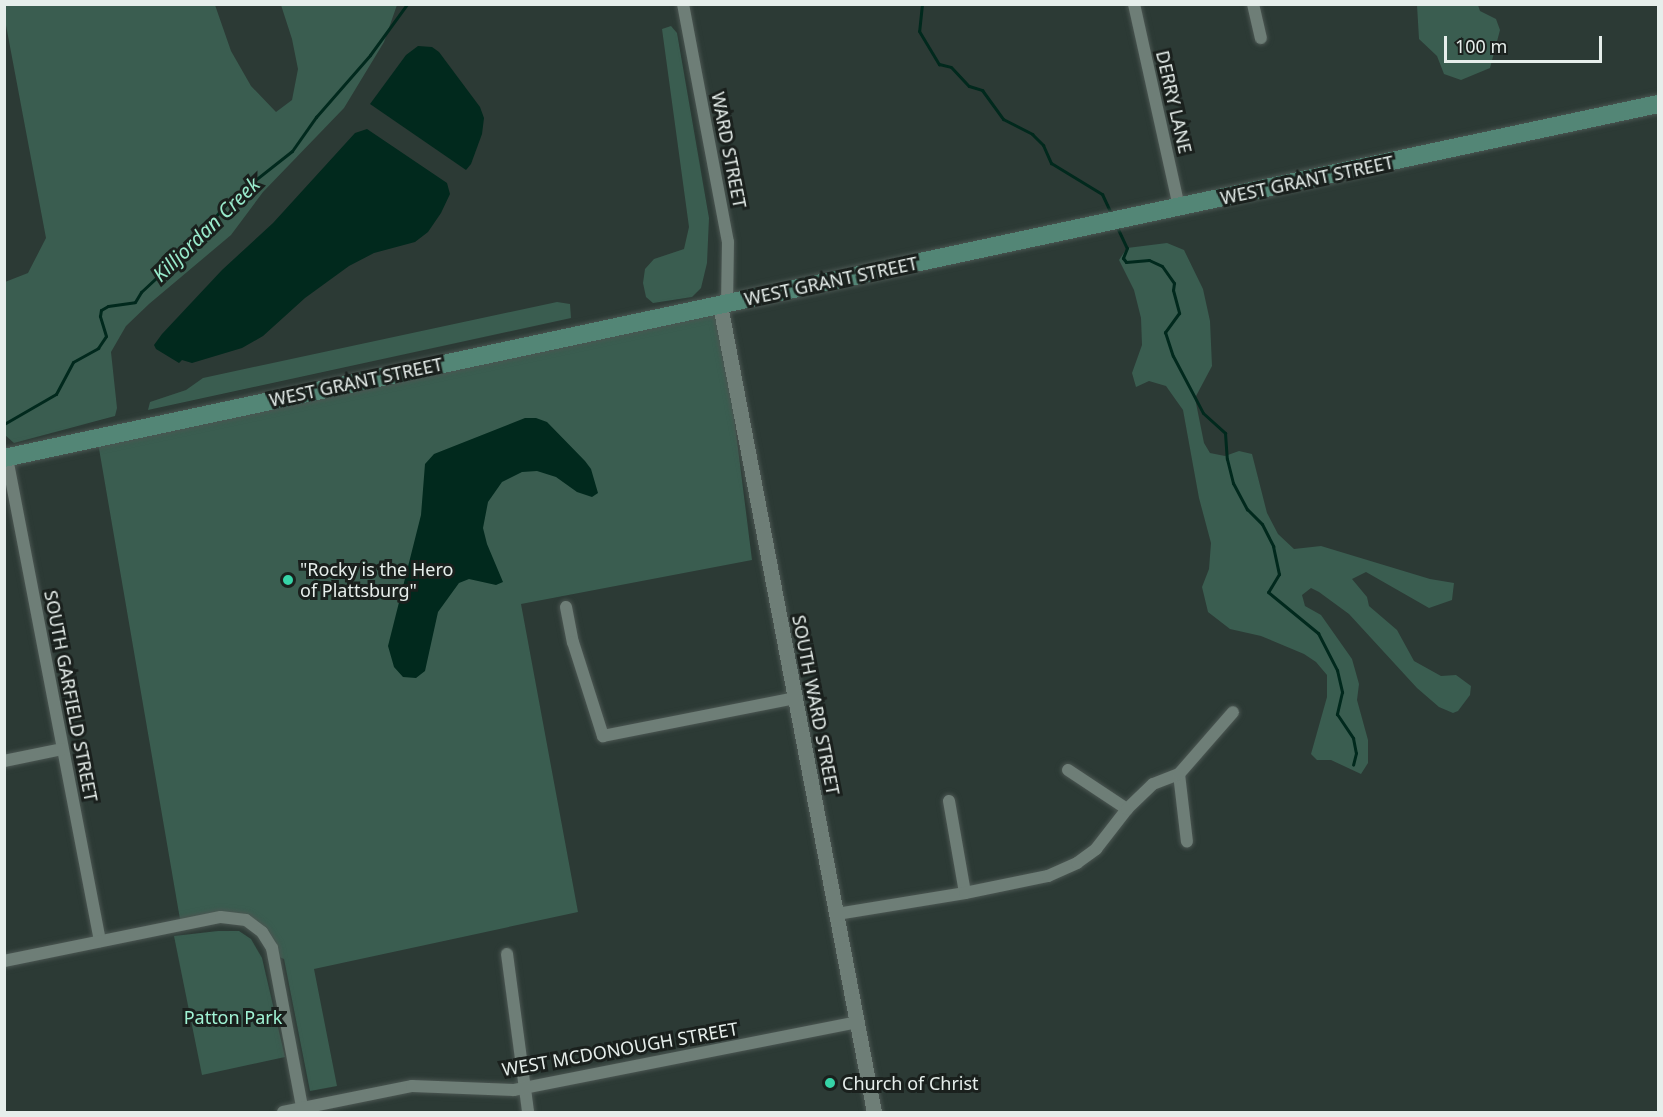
<!DOCTYPE html>
<html>
<head>
<meta charset="utf-8">
<style>
	body { margin:0 }
	#map { position:relative; width:1663px; height:1117px; overflow:hidden; background:#2c3a35; font-family:"Noto Sans",sans-serif }
	div>[style] { position:absolute }
	.green>* { inset:0; background:#3a5d50 }
	.water>* { inset:0; background:#01291d }
	.stream>* { height:3px; margin:-1.5px; padding:0 1.5px; transform-origin:1.5px; border-radius:1.5px; background:#01291d }
	.roads { filter:drop-shadow(0 0 2px #4b5652) drop-shadow(0 0 2px #4b5652) }
	.minor>* { height:12px; margin:-6px; padding:0 6px; transform-origin:6px; border-radius:6px; background:#6e7e77 }
	.tertiary>* { height:15px; margin:-7.5px; padding:0 7.5px; transform-origin:7.5px; border-radius:7.5px; background:#6e7e77 }
	.secondary>* { height:18px; margin:-9px; padding:0 9px; transform-origin:9px; border-radius:9px; background:#538676 }
	.dots>* { width:16px; height:16px; translate:-50% -50%; box-sizing:border-box; border:3px solid #1a201d; border-radius:50% }
	span { translate:-50% -50%; white-space:nowrap; text-align:center; line-height:1.15; -webkit-text-stroke:6px #1a201d; paint-order:stroke }
	.street-label { font-size:18px; color:#e6eeeb }
	.poi-label { font-size:18px; color:#e6eeeb }
	.left { translate:0 -50%; text-align:left }
	.park-label { font-size:18px; color:#a1f4d5 }
	.water-label { font-size:20px; color:#98eacb; font-style:italic }
	.frame { position:absolute; inset:0; border:6px solid #e6eeeb; pointer-events:none }
	.scale { position:absolute; left:1444px; top:36px; width:158px; height:27px; box-sizing:border-box; border:3px solid #e6eeeb; border-top:0; padding-left:8px; font-size:18px; line-height:21px; white-space:nowrap; color:#e6eeeb; -webkit-text-stroke:4px #1a201d; paint-order:stroke }
</style>
</head>
<body>
<div id="map">
	<div class="green">
		<i style="clip-path:polygon(4px 5px,215px 5px,231px 51px,251px 86px,276px 112px,292px 100px,298px 69px,292px 39px,281px 5px,397px 5px,384px 42px,344px 108px,263px 192px,231px 235px,149px 304px,126px 326px,111px 352px,117px 408px,115px 416px,14px 443px,5px 435px,5px 282px,28px 273px,46px 238px,5px 20px)"></i>
		<i style="clip-path:polygon(1417px 5px,1478px 5px,1480px 11px,1496px 19px,1500px 30px,1490px 68px,1461px 80px,1444px 74px,1437px 56px,1419px 39px)"></i>
		<i style="clip-path:polygon(671px 26px,677px 33px,709px 218px,707px 263px,701px 288px,692px 297px,653px 303px,646px 297px,643px 283px,645px 269px,654px 259px,684px 249px,689px 227px,662px 29px)"></i>
		<i style="clip-path:polygon(1167px 243px,1184px 250px,1203px 289px,1210px 321px,1212px 366px,1195px 398px,1204px 443px,1210px 453px,1225px 456px,1239px 451px,1252px 454px,1267px 513px,1278px 534px,1294px 549px,1321px 546px,1430px 579px,1454px 583px,1452px 600px,1429px 608px,1366px 572px,1352px 579px,1367px 597px,1369px 606px,1397px 630px,1414px 661px,1441px 676px,1456px 675px,1471px 686px,1470px 695px,1458px 711px,1453px 713px,1439px 707px,1417px 688px,1349px 614px,1319px 592px,1311px 588px,1302px 595px,1305px 606px,1321px 615px,1352px 659px,1359px 684px,1357px 700px,1368px 740px,1368px 763px,1361px 774px,1331px 760px,1317px 760px,1311px 754px,1327px 697px,1327px 675px,1316px 662px,1304px 654px,1261px 636px,1230px 629px,1208px 612px,1202px 587px,1209px 569px,1211px 543px,1199px 498px,1183px 410px,1166px 386px,1149px 381px,1136px 387px,1132px 373px,1142px 345px,1141px 318px,1134px 290px,1119px 260px,1127px 248px)"></i>
		<i style="clip-path:polygon(557px 302px,570px 304px,571px 318px,148px 410px,150px 402px,186px 390px,203px 378px)"></i>
		<i style="clip-path:polygon(720px 305px,752px 560px,521px 604px,578px 912px,314px 969px,337px 1086px,310px 1091px,284px 959px,274px 955px,246px 920px,181px 925px,97px 437px)"></i>
		<i style="clip-path:polygon(218px 931px,239px 931px,251px 939px,262px 958px,285px 1057px,202px 1075px,174px 936px)"></i>
	</div>
	<div class="water">
		<i style="clip-path:polygon(418px 46px,432px 47px,439px 52px,480px 107px,484px 118px,482px 134px,471px 164px,466px 170px,370px 104px,406px 55px)"></i>
		<i style="clip-path:polygon(367px 129px,447px 183px,450px 194px,441px 213px,428px 232px,415px 242px,374px 253px,349px 266px,305px 298px,263px 336px,242px 348px,192px 363px,182px 360px,179px 363px,156px 349px,154px 345px,162px 334px,222px 270px,273px 223px,355px 133px)"></i>
		<i style="clip-path:polygon(525px 418px,536px 418px,547px 422px,585px 461px,591px 469px,598px 493px,592px 497px,577px 492px,556px 477px,537px 471px,522px 472px,502px 482px,488px 502px,483px 528px,487px 544px,503px 582px,496px 585px,469px 579px,459px 583px,438px 612px,425px 671px,416px 678px,403px 677px,394px 667px,388px 646px,421px 515px,425px 464px,434px 454px)"></i>
	</div>
	<div class="stream">
		<i style="left:922px;top:4px;width:27px;rotate:96deg"></i>
		<i style="left:919px;top:31px;width:39px;rotate:59deg"></i>
		<i style="left:939px;top:64px;width:12px;rotate:14deg"></i>
		<i style="left:951px;top:67px;width:26px;rotate:47deg"></i>
		<i style="left:969px;top:86px;width:14px;rotate:17deg"></i>
		<i style="left:982px;top:90px;width:36px;rotate:54deg"></i>
		<i style="left:1003px;top:119px;width:33px;rotate:27deg"></i>
		<i style="left:1032px;top:134px;width:16px;rotate:45deg"></i>
		<i style="left:1043px;top:145px;width:20px;rotate:66deg"></i>
		<i style="left:1051px;top:163px;width:60px;rotate:31.3deg"></i>
		<i style="left:1102px;top:194px;width:23px;rotate:65deg"></i>
		<i style="left:1117px;top:227px;width:23px;rotate:65deg"></i>
		<i style="left:1127px;top:248px;width:11px;rotate:112deg"></i>
		<i style="left:1123px;top:258px;width:5px;rotate:53deg"></i>
		<i style="left:1126px;top:262px;width:23px;rotate:-5deg"></i>
		<i style="left:1149px;top:260px;width:14px;rotate:25deg"></i>
		<i style="left:1162px;top:266px;width:21px;rotate:55deg"></i>
		<i style="left:1174px;top:283px;width:7px;rotate:98deg"></i>
		<i style="left:1173px;top:290px;width:24px;rotate:75deg"></i>
		<i style="left:1179px;top:313px;width:24px;rotate:126deg"></i>
		<i style="left:1165px;top:332px;width:25px;rotate:72deg"></i>
		<i style="left:1173px;top:356px;width:64px;rotate:62.2deg"></i>
		<i style="left:1203px;top:413px;width:30px;rotate:42deg"></i>
		<i style="left:1225px;top:433px;width:26px;rotate:86deg"></i>
		<i style="left:1227px;top:459px;width:25px;rotate:76deg"></i>
		<i style="left:1233px;top:483px;width:30px;rotate:62deg"></i>
		<i style="left:1247px;top:509px;width:21px;rotate:45deg"></i>
		<i style="left:1262px;top:524px;width:25px;rotate:63deg"></i>
		<i style="left:1273px;top:546px;width:29px;rotate:78deg"></i>
		<i style="left:1279px;top:574px;width:21px;rotate:121deg"></i>
		<i style="left:1268px;top:592px;width:65px;rotate:39.4deg"></i>
		<i style="left:1318px;top:633px;width:42px;rotate:62.8deg"></i>
		<i style="left:1337px;top:670px;width:23px;rotate:77deg"></i>
		<i style="left:1342px;top:692px;width:23px;rotate:103deg"></i>
		<i style="left:1337px;top:714px;width:29px;rotate:56deg"></i>
		<i style="left:1353px;top:738px;width:15px;rotate:79deg"></i>
		<i style="left:1356px;top:753px;width:12px;rotate:104deg"></i>
		<i style="left:4px;top:424px;width:60px;rotate:-30deg"></i>
		<i style="left:56px;top:394px;width:36px;rotate:-62deg"></i>
		<i style="left:73px;top:362px;width:29px;rotate:-29deg"></i>
		<i style="left:98px;top:348px;width:14px;rotate:-56deg"></i>
		<i style="left:106px;top:336px;width:21px;rotate:-107deg"></i>
		<i style="left:100px;top:316px;width:6px;rotate:-81deg"></i>
		<i style="left:101px;top:310px;width:8px;rotate:-30deg"></i>
		<i style="left:108px;top:306px;width:27px;rotate:-8deg"></i>
		<i style="left:135px;top:302px;width:12px;rotate:-59deg"></i>
		<i style="left:141px;top:292px;width:59px;rotate:-42.9deg"></i>
		<i style="left:184px;top:252px;width:69px;rotate:-48.5deg"></i>
		<i style="left:230px;top:200px;width:79px;rotate:-38.3deg"></i>
		<i style="left:292px;top:151px;width:42px;rotate:-54.8deg"></i>
		<i style="left:316px;top:117px;width:82px;rotate:-48.9deg"></i>
		<i style="left:370px;top:55px;width:63px;rotate:-54deg"></i>
	</div>
	<div class="roads">
		<div class="minor">
			<i style="left:683px;top:4px;width:242px;rotate:79.3deg"></i>
			<i style="left:728px;top:242px;width:62px;rotate:90.9deg"></i>
			<i style="left:1134px;top:4px;width:208px;rotate:77.5deg"></i>
			<i style="left:1253px;top:4px;width:35px;rotate:77deg"></i>
			<i style="left:7px;top:458px;width:492px;rotate:79.1deg"></i>
			<i style="left:566px;top:607px;width:36px;rotate:79deg"></i>
			<i style="left:573px;top:642px;width:99px;rotate:72.3deg"></i>
			<i style="left:603px;top:736px;width:196px;rotate:-11.2deg"></i>
			<i style="left:4px;top:761px;width:59px;rotate:-11.7deg"></i>
			<i style="left:1068px;top:770px;width:71px;rotate:33.5deg"></i>
			<i style="left:1179px;top:774px;width:68px;rotate:83.3deg"></i>
			<i style="left:949px;top:801px;width:93px;rotate:80.1deg"></i>
			<i style="left:837px;top:914px;width:130px;rotate:-9.3deg"></i>
			<i style="left:965px;top:893px;width:85px;rotate:-11.6deg"></i>
			<i style="left:1048px;top:876px;width:32px;rotate:-24deg"></i>
			<i style="left:1077px;top:863px;width:24px;rotate:-36deg"></i>
			<i style="left:1096px;top:849px;width:51px;rotate:-52.2deg"></i>
			<i style="left:1127px;top:809px;width:36px;rotate:-44deg"></i>
			<i style="left:1153px;top:784px;width:28px;rotate:-21deg"></i>
			<i style="left:1179px;top:774px;width:82px;rotate:-48.9deg"></i>
			<i style="left:507px;top:954px;width:159px;rotate:82.4deg"></i>
			<i style="left:4px;top:961px;width:221px;rotate:-11.5deg"></i>
			<i style="left:221px;top:917px;width:25px;rotate:7deg"></i>
			<i style="left:246px;top:920px;width:20px;rotate:37deg"></i>
			<i style="left:262px;top:932px;width:19px;rotate:58deg"></i>
			<i style="left:272px;top:948px;width:167px;rotate:79.3deg"></i>
			<i style="left:283px;top:1112px;width:132px;rotate:-11.4deg"></i>
			<i style="left:412px;top:1086px;width:102px;rotate:2.2deg"></i>
			<i style="left:514px;top:1090px;width:349px;rotate:-11.2deg"></i>
		</div>
		<div class="tertiary">
			<i style="left:720px;top:305px;width:822px;rotate:79.2deg"></i>
		</div>
		<div class="secondary">
			<i style="left:4px;top:458px;width:1691px;rotate:-12.08deg"></i>
		</div>
	</div>
	<div class="dots">
		<i style="left:288px;top:580px;background:#36d4a7"></i>
		<i style="left:830px;top:1083px;background:#36d4a7"></i>
	</div>
	<div class="street-label">
		<span style="left:1174px;top:102px;rotate:77deg">DERRY LANE</span>
		<span style="left:729px;top:150px;rotate:79deg">WARD STREET</span>
		<span style="left:1307px;top:180px;rotate:-12deg">WEST GRANT STREET</span>
		<span style="left:831px;top:281px;rotate:-12deg">WEST GRANT STREET</span>
		<span style="left:356px;top:382px;rotate:-12deg">WEST GRANT STREET</span>
		<span style="left:71px;top:696px;rotate:79deg">SOUTH GARFIELD STREET</span>
		<span style="left:816px;top:705px;rotate:79deg">SOUTH WARD STREET</span>
		<span style="left:620px;top:1049px;rotate:-10deg">WEST MCDONOUGH STREET</span>
	</div>
	<div class="poi-label">
		<span class="left" style="left:300px;top:580px">"Rocky is the Hero<br>of Plattsburg"</span>
		<span class="left" style="left:842px;top:1083px">Church of Christ</span>
	</div>
	<div class="park-label">
		<span style="left:233px;top:1017px">Patton Park</span>
	</div>
	<div class="water-label">
		<span style="left:206px;top:229px;rotate:-44deg">Killjordan Creek</span>
	</div>
	<div class="frame"></div>
	<div class="scale">100 m</div>
</div>
</body>
</html>
